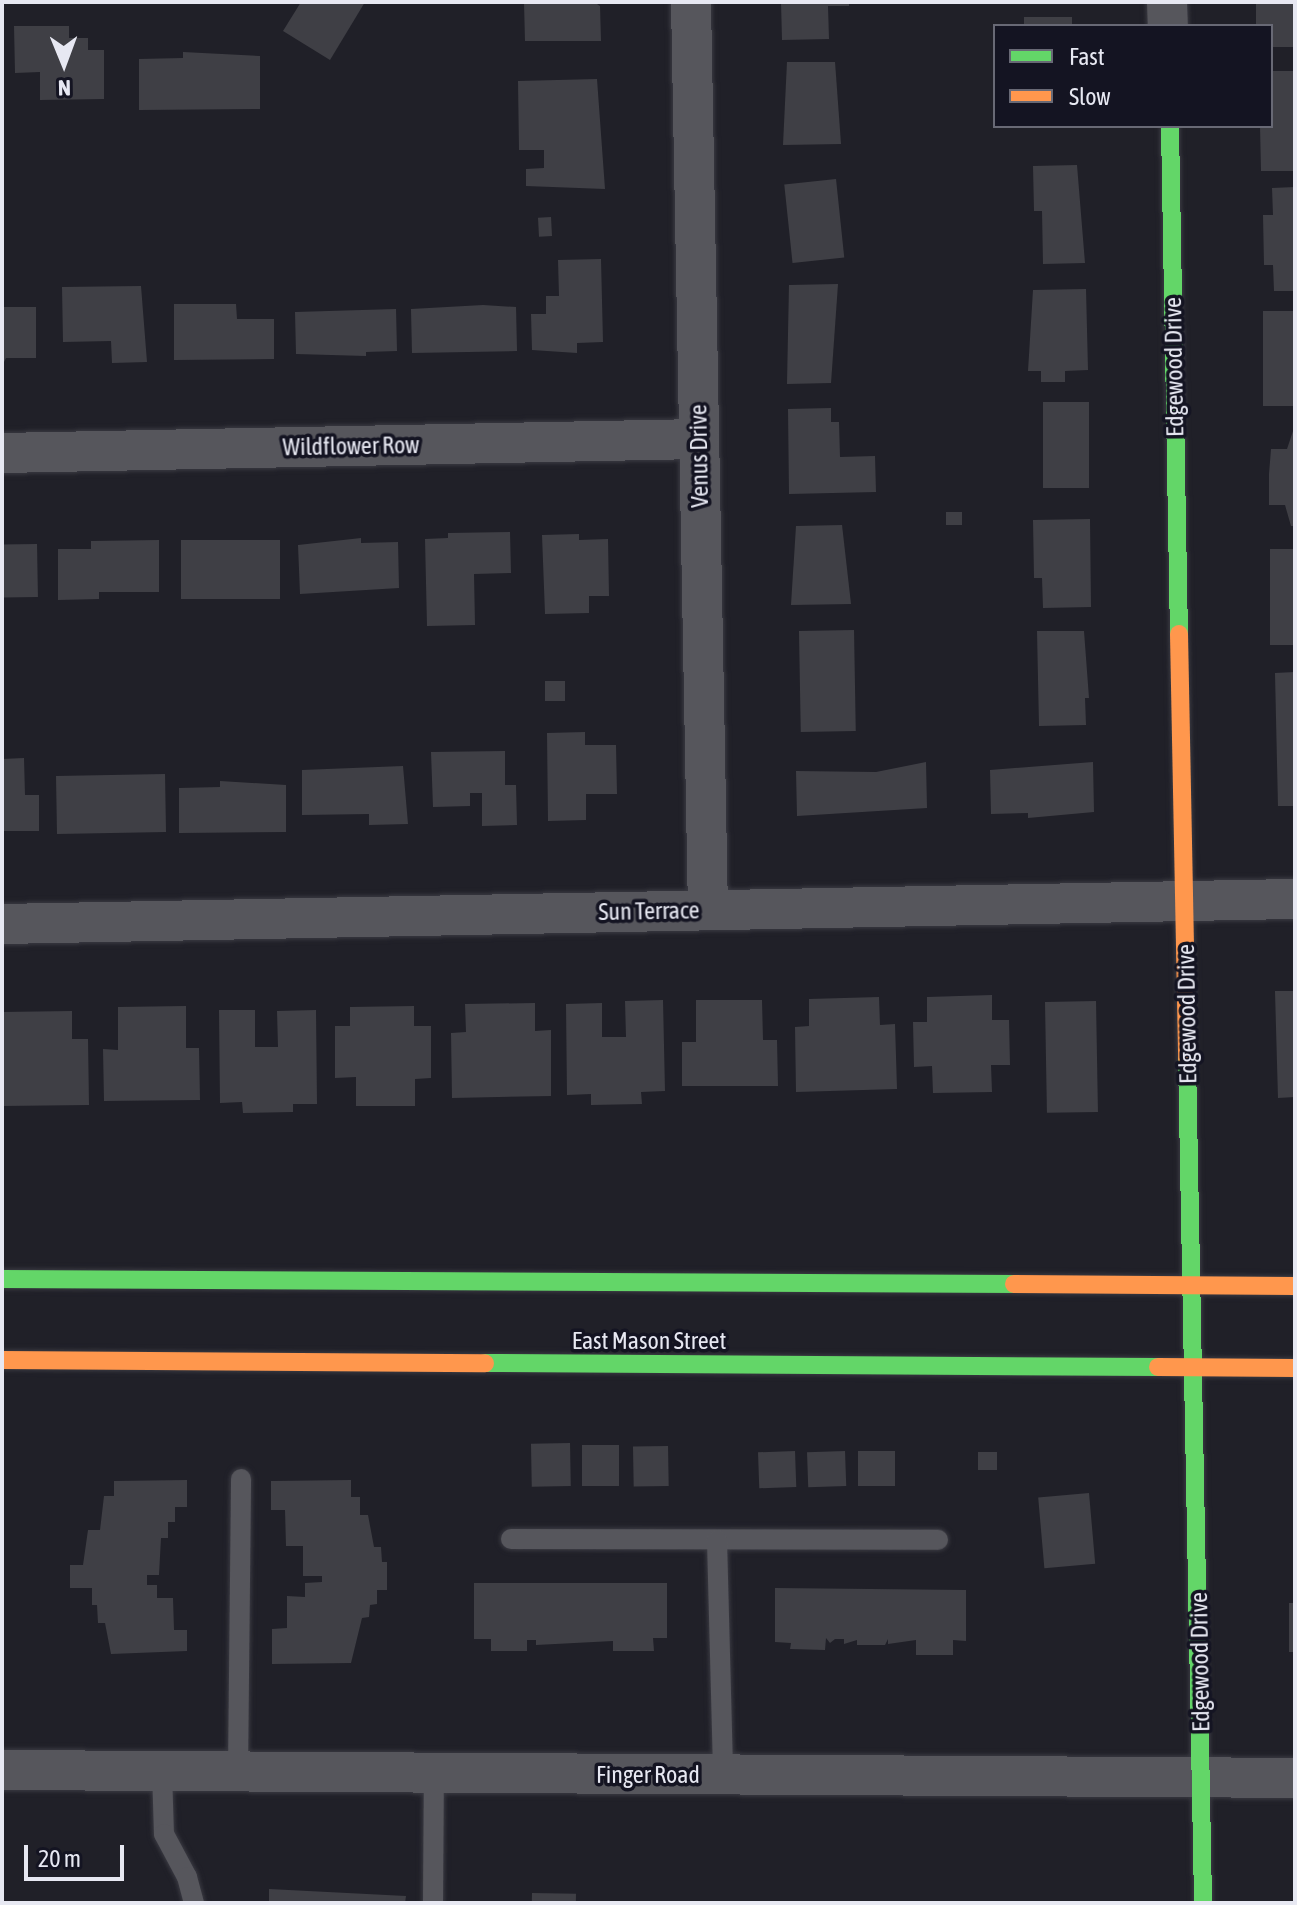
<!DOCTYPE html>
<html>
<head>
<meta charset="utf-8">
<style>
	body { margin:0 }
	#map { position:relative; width:1297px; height:1905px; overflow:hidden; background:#202028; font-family:"Asap Condensed",sans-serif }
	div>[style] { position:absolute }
	.building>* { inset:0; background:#3f3f45; transform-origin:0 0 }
	.roads { filter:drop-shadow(0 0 2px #3a3a42) drop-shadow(0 0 2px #3a3a42) }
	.lane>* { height:20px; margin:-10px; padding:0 10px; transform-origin:10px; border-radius:10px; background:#56565c }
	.street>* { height:40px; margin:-20px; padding:0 20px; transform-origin:20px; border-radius:20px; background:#56565c }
	.fast>* { height:18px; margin:-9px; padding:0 9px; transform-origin:9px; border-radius:9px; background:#63d668 }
	.slow>* { height:18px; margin:-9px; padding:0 9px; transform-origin:9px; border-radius:9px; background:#ff974d }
	span { translate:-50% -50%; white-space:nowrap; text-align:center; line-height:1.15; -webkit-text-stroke:7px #141422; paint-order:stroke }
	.street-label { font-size:24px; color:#e7e8f2 }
	.frame { position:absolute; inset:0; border:4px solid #e7e8f2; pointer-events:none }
	.legend { position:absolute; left:993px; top:24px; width:280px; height:104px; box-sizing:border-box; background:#141422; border:2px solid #686975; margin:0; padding:10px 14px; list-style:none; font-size:24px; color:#e7e8f2 }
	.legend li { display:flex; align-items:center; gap:16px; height:40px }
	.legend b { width:40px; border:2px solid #686975 }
	.north { position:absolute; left:24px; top:24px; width:80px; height:80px; -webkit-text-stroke:6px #141422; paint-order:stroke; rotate:179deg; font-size:22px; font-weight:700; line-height:32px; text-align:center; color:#e7e8f2 }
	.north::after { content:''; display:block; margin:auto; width:28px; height:36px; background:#e7e8f2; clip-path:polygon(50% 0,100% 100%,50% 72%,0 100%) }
	.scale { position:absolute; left:24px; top:1845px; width:100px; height:36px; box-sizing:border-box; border:4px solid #e7e8f2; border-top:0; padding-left:10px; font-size:24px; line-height:28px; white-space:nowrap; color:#e7e8f2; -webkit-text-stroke:6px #141422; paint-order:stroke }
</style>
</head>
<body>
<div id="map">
	<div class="building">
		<i style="clip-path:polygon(301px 2px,365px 2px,330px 60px,283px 31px)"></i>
		<i style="clip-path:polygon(524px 2px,594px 2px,600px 6px,601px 41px,525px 41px)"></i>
		<i style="clip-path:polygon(781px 2px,849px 2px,849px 6px,828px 6px,829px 39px,782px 40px)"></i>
		<i style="clip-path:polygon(1256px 2px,1295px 2px,1295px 47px,1271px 47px,1271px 26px,1256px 26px)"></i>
		<i style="left:1072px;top:17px;width:9px;height:48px;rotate:90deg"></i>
		<i style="clip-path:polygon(14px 26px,69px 26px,69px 38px,88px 38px,88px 50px,104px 50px,104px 99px,40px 100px,40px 72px,15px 73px)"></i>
		<i style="clip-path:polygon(183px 52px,260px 56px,260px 109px,139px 110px,139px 59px,183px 58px)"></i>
		<i style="clip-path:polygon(787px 62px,835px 62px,841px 144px,783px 145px)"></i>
		<i style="clip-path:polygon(1271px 71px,1295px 71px,1295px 171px,1261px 171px,1260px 126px,1271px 126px)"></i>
		<i style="clip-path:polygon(597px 79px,605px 189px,526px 186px,526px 169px,544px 168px,544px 150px,519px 150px,518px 81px)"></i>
		<i style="clip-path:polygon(1077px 165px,1085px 263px,1043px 264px,1042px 211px,1034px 211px,1033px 166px)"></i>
		<i style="left:836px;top:179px;width:79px;height:52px;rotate:84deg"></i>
		<i style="clip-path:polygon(1295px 187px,1295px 291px,1274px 291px,1273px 265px,1264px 265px,1263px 215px,1273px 215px,1272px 188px)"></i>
		<i style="left:551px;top:217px;width:19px;height:13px;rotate:87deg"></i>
		<i style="clip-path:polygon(601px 259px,603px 342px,577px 343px,577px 353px,532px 350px,531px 314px,546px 314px,546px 296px,559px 296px,558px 260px)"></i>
		<i style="clip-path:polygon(838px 284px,831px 383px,787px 384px,789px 285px)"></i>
		<i style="clip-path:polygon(141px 286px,147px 362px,112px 363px,111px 341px,63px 342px,62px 287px)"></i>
		<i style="clip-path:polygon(1086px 289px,1088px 370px,1065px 371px,1065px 382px,1041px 382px,1041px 371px,1028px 371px,1033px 290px)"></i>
		<i style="clip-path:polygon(174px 304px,236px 304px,237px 319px,274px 319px,274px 359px,174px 360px)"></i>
		<i style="clip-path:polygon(483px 305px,516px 307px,517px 351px,412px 353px,411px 309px)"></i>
		<i style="clip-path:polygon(2px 307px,36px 307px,36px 358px,6px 358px,2px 366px)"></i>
		<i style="clip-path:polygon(396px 309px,397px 351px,366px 352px,366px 356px,296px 354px,295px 312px)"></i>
		<i style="left:1295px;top:311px;width:95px;height:32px;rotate:90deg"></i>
		<i style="left:1043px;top:402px;width:46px;height:86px"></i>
		<i style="clip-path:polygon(831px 408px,831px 422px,839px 422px,840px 457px,875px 456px,876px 492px,789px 494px,788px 409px)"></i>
		<i style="clip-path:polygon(1295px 425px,1295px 526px,1291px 526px,1285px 505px,1269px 505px,1269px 474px,1271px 449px,1287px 449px)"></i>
		<i style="left:946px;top:512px;width:16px;height:13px"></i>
		<i style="clip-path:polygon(1090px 519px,1091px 607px,1043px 608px,1042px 578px,1034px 578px,1033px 520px)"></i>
		<i style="clip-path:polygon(842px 525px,851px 604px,791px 605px,796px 526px)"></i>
		<i style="clip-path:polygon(510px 532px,511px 573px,474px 574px,475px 625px,427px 626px,425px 539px,448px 538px,448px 533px)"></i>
		<i style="clip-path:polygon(579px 534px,579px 540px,608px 539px,609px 596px,589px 596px,589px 613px,545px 614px,542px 535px)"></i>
		<i style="clip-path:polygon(361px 538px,361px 543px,398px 542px,399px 588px,300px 594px,298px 545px)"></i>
		<i style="clip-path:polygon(159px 540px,159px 592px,99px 592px,99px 599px,58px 600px,58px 549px,91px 549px,91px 541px)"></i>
		<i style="left:181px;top:540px;width:99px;height:59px"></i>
		<i style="left:37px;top:544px;width:53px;height:35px;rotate:89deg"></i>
		<i style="left:1270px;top:549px;width:25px;height:96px"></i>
		<i style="left:854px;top:630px;width:101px;height:55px;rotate:89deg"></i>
		<i style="clip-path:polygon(1037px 631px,1084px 631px,1089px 698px,1085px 698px,1086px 725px,1039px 726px)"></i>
		<i style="clip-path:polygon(1295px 672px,1295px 806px,1278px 806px,1275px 673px)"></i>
		<i style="left:545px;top:681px;width:20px;height:20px"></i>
		<i style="clip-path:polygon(585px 732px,585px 745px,616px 745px,617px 794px,586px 794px,586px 820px,548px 821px,547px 733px)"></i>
		<i style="clip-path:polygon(505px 751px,505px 785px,516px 785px,517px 825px,482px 826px,482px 793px,470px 793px,470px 806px,433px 807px,431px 752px)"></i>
		<i style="clip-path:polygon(24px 758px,25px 795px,39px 795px,39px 831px,2px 831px,2px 759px)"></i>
		<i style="clip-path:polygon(926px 762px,927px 808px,797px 816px,796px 771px,876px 772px)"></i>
		<i style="clip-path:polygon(1093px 762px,1094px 812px,1028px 818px,1028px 813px,991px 814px,990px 770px)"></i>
		<i style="clip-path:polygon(403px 766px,408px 824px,369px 825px,369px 814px,302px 815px,302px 770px)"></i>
		<i style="left:165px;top:774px;width:58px;height:109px;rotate:89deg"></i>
		<i style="clip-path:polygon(220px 781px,286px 785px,286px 832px,179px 833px,179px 788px,220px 787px)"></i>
		<i style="clip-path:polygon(1275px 991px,1295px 991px,1295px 1097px,1278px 1098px)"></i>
		<i style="clip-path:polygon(992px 995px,992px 1020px,1009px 1020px,1010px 1065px,991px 1065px,992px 1092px,933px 1093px,932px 1066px,914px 1067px,913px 1022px,927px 1022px,927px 997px)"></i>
		<i style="clip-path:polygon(879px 997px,880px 1025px,895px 1024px,897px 1089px,796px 1092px,795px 1027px,809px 1026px,809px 999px)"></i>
		<i style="clip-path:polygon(663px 1000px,665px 1091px,641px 1092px,642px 1104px,591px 1105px,591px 1094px,567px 1095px,566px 1004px,602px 1003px,602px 1037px,626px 1037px,625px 1001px)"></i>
		<i style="clip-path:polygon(696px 1000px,762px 1000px,763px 1040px,777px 1040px,778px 1086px,682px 1086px,682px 1042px,696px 1042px)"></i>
		<i style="left:1096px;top:1001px;width:111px;height:51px;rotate:89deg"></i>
		<i style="clip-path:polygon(535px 1003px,535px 1031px,551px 1030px,551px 1096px,452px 1098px,451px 1033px,466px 1032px,465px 1004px)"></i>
		<i style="clip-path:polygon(186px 1006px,186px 1048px,199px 1048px,200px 1100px,104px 1101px,103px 1049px,118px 1050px,118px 1007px)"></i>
		<i style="clip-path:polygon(414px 1006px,414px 1026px,431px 1026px,431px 1078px,415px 1079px,415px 1106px,356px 1106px,356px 1077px,335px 1078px,335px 1026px,350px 1026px,350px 1007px)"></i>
		<i style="clip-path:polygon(219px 1010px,255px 1010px,255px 1047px,278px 1047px,277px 1011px,316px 1010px,317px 1104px,293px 1104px,293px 1112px,243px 1113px,242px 1102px,220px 1103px)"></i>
		<i style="clip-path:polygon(72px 1011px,72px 1039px,88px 1039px,89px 1105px,2px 1106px,2px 1012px)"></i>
		<i style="left:570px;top:1443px;width:43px;height:39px;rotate:89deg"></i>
		<i style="left:582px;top:1445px;width:37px;height:41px"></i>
		<i style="left:668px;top:1446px;width:40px;height:35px;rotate:89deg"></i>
		<i style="left:795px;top:1451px;width:36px;height:37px;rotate:88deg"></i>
		<i style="left:845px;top:1451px;width:35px;height:38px;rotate:88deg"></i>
		<i style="left:858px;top:1451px;width:37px;height:35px"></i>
		<i style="left:978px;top:1452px;width:19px;height:18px"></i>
		<i style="clip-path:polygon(187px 1480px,187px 1507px,175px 1507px,175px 1522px,168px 1522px,168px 1538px,161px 1538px,159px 1575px,147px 1575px,147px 1585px,157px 1585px,157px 1598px,173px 1598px,174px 1630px,187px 1630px,187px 1651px,111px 1654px,105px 1623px,98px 1623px,97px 1605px,92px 1605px,92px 1588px,70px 1588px,70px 1565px,83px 1565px,88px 1530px,100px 1530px,104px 1496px,114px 1496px,114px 1481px)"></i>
		<i style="clip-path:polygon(351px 1480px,351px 1497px,360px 1497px,360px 1515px,368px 1515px,374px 1547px,381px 1547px,382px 1562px,387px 1562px,387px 1590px,377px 1590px,377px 1604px,370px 1605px,369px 1617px,362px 1618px,351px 1663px,272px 1664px,272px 1629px,287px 1628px,287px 1596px,305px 1597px,305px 1583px,322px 1582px,322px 1576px,303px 1576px,303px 1546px,286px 1546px,285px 1510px,271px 1510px,271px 1481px)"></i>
		<i style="left:1089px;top:1493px;width:71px;height:51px;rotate:85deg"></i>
		<i style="clip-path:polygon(474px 1583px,667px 1583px,667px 1638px,653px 1638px,654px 1651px,613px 1651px,613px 1641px,536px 1645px,536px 1640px,527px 1640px,527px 1651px,491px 1651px,491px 1639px,474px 1639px)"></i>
		<i style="clip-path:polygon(775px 1588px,966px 1590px,966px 1641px,953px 1640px,953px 1655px,916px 1655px,916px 1640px,888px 1644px,888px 1639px,885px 1645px,857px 1645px,857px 1640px,844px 1644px,844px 1639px,835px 1639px,830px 1643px,826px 1638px,825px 1650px,790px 1649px,791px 1643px,775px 1642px)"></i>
		<i style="left:1289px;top:1603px;width:6px;height:49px"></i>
		<i style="clip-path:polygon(269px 1889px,406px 1896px,405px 1903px,269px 1903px)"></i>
		<i style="left:532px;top:1893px;width:44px;height:10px;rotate:1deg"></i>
	</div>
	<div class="roads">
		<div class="lane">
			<i style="left:511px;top:1539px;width:427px;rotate:0.1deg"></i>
			<i style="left:717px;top:1540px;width:235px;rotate:88.5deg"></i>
			<i style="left:162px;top:1771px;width:63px;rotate:88.2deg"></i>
			<i style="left:164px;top:1834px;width:49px;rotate:61.9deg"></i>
			<i style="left:187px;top:1877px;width:27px;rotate:75deg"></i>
			<i style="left:238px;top:1771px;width:292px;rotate:-89.4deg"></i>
			<i style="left:433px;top:1903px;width:130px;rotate:-89.6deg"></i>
		</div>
		<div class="street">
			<i style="left:691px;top:2px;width:908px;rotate:88.93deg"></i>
			<i style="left:1167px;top:2px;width:24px;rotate:88deg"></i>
			<i style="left:2px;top:453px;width:697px;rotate:-1.15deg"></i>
			<i style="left:2px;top:924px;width:1293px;rotate:-1.11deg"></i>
			<i style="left:2px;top:1770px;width:1293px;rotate:0.35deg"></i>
		</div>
		<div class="fast">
			<i style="left:1170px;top:126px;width:508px;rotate:88.99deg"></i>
			<i style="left:1187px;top:1059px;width:844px;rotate:88.91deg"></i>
			<i style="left:2px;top:1279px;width:1012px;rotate:0.28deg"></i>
			<i style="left:485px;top:1363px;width:673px;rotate:0.34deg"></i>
		</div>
		<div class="slow">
			<i style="left:1179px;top:634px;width:425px;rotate:88.9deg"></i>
			<i style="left:1014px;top:1284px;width:281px;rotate:0.4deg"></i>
			<i style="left:2px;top:1360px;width:483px;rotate:0.4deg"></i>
			<i style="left:1158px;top:1367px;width:137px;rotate:0.4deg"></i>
		</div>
	</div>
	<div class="street-label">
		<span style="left:1174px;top:367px;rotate:-91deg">Edgewood Drive</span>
		<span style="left:351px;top:446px;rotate:-1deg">Wildflower Row</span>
		<span style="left:699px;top:456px;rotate:-91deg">Venus Drive</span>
		<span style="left:649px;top:911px;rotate:-1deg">Sun Terrace</span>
		<span style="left:1187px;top:1014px;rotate:-91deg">Edgewood Drive</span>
		<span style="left:649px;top:1341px">East Mason Street</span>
		<span style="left:1200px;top:1662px;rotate:-91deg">Edgewood Drive</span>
		<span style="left:648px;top:1775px">Finger Road</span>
	</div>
	<div class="frame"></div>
	<ul class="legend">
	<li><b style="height:10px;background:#63d668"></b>Fast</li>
	<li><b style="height:10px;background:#ff974d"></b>Slow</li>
	</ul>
	<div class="north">N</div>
	<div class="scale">20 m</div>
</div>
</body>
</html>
